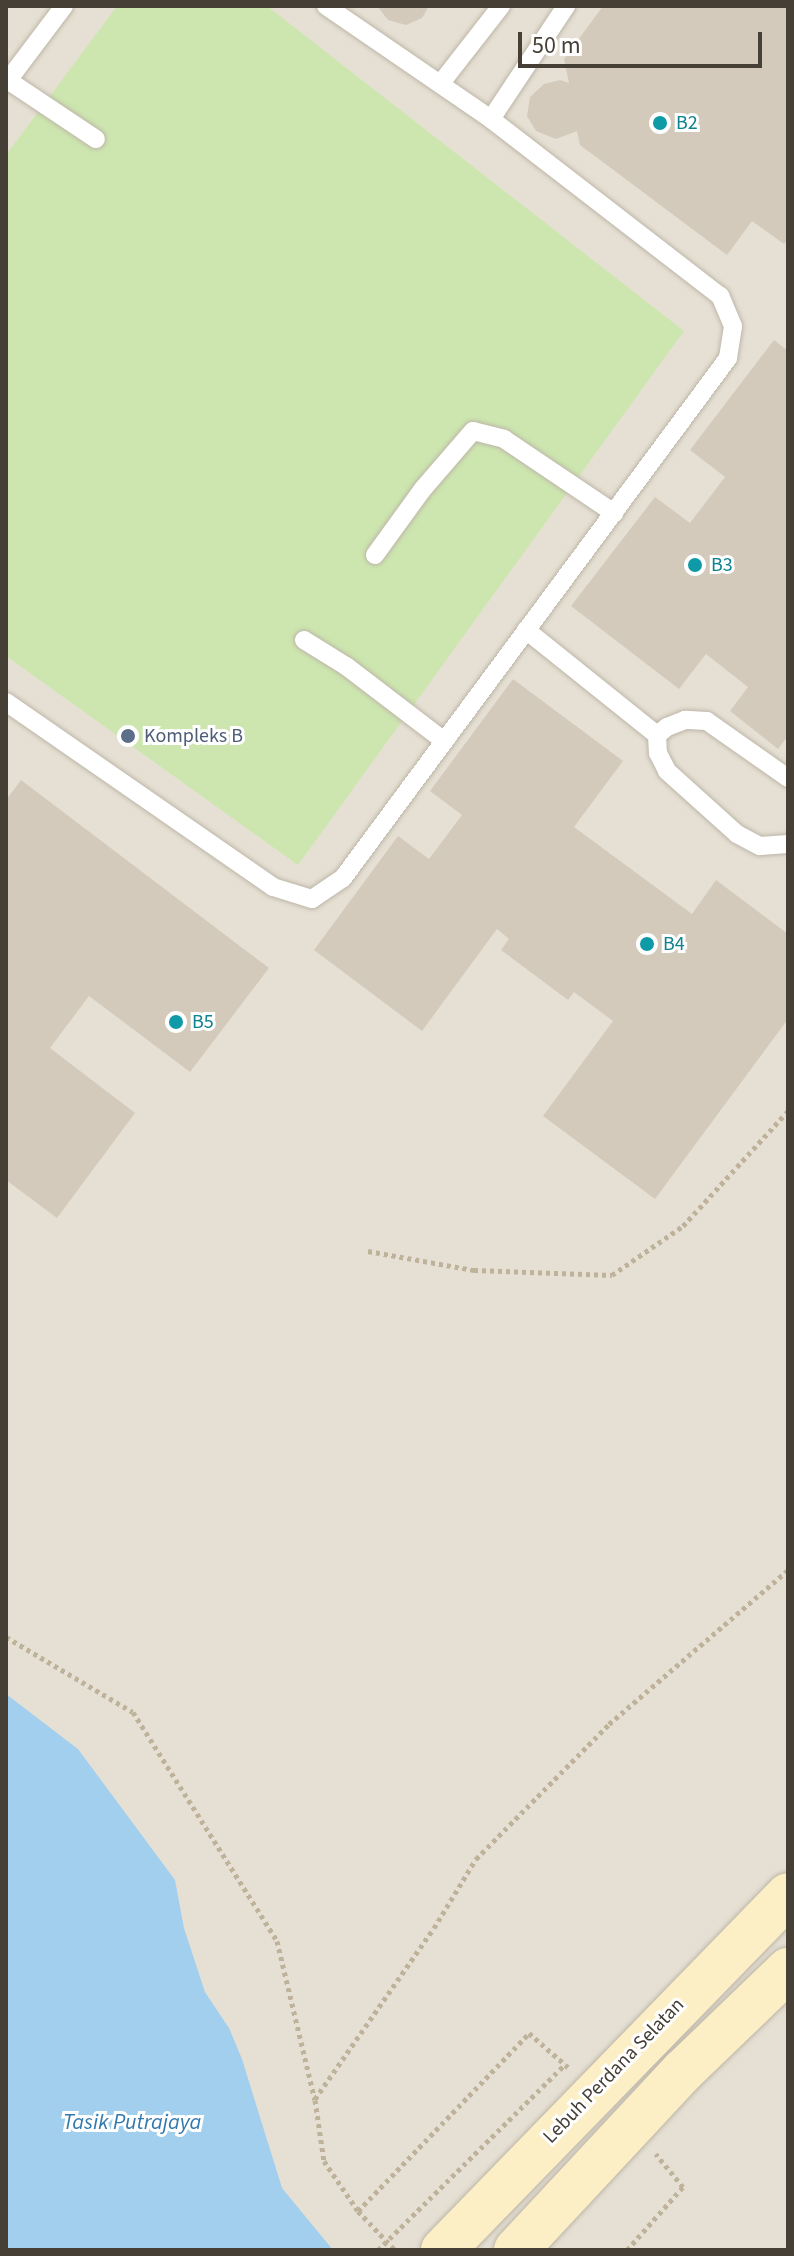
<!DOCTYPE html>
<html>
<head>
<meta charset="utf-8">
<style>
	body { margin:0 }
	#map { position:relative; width:794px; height:2256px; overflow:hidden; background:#f2eee6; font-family:"Source Sans 3",sans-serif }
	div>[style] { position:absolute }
	.residential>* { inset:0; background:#e6e0d4 }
	.green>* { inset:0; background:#cde6af }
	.water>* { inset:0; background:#a3cfee }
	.building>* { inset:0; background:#d3cabb }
	.path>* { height:5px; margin-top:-2.5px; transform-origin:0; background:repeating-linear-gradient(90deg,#bfb29a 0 4px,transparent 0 8px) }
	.roads { filter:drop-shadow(0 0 2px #bdb6a8) drop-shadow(0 0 2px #bdb6a8) }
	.service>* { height:18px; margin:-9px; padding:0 9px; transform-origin:9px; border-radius:9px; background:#fff }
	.secondary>* { height:44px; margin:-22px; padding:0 22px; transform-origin:22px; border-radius:22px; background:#fdefc5 }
	.dots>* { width:22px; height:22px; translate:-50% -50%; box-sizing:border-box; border:4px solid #fff; border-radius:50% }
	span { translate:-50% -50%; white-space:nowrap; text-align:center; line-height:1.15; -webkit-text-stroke:6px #fff; paint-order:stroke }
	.culture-label { font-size:20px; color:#0d838f }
	.left { translate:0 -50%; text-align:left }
	.service-label { font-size:20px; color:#4e5e75 }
	.street-label { font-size:20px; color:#453f35 }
	.water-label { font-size:22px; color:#3279ad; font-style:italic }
	.frame { position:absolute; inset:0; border:8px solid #453f35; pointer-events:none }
	.scale { position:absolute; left:518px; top:32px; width:244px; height:36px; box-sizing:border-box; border:4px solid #453f35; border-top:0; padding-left:10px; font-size:24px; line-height:28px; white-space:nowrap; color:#453f35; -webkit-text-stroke:6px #fff; paint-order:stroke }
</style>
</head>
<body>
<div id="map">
	<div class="residential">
		<i style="clip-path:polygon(6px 6px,788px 6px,788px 2250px,203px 2250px,6px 1983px)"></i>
	</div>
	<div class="green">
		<i style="clip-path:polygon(117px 6px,267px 6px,684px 331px,298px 865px,6px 656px,6px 155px)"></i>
	</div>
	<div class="water">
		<i style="clip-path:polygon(6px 1694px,78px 1749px,175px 1880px,184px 1928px,205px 1992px,229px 2028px,242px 2059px,282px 2188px,333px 2250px,6px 2250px)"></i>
	</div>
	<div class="building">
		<i style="clip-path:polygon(377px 6px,429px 6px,422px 18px,406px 25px,388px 20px)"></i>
		<i style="clip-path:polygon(603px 6px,788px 6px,788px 239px,784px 244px,752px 221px,727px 255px,580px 145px,577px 131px,556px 139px,536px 131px,527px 116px,530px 97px,544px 84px,560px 80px,569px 83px,564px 59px)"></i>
		<i style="clip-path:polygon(774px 340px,788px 351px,788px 736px,778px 749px,730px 711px,748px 687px,706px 654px,679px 689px,571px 606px,655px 497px,690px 523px,725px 477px,690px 450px)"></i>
		<i style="clip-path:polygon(513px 679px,623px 761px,574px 827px,692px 914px,716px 880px,788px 934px,788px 1019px,655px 1199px,543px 1116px,613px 1021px,574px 992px,568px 1000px,501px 950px,509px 939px,497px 929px,422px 1031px,314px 950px,398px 836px,429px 859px,462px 815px,430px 791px)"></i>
		<i style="clip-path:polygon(21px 780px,269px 968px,190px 1072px,89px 996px,50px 1048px,135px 1113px,57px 1218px,6px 1180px,6px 800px)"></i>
	</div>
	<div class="path">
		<i style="left:368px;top:1251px;width:108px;rotate:10.2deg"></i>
		<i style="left:474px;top:1270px;width:138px;rotate:2.1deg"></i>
		<i style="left:612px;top:1275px;width:86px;rotate:-34.6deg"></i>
		<i style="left:683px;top:1226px;width:156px;rotate:-47.6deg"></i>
		<i style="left:6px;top:1637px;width:147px;rotate:30.6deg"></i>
		<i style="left:133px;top:1712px;width:271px;rotate:57.8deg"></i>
		<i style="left:277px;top:1941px;width:163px;rotate:76.6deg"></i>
		<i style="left:315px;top:2100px;width:62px;rotate:81.6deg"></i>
		<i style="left:324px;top:2161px;width:60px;rotate:55.8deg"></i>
		<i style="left:358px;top:2211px;width:54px;rotate:46.5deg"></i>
		<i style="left:315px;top:2099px;width:208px;rotate:-55.2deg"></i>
		<i style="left:434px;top:1928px;width:81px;rotate:-58.7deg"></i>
		<i style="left:476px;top:1859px;width:190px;rotate:-45.4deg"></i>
		<i style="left:609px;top:1724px;width:236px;rotate:-40.7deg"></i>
		<i style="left:358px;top:2211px;width:247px;rotate:-46.1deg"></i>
		<i style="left:529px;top:2033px;width:53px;rotate:41.2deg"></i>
		<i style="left:378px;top:2250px;width:264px;rotate:-44.8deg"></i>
		<i style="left:627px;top:2250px;width:84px;rotate:-48.4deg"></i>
		<i style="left:683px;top:2187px;width:43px;rotate:-129.3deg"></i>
	</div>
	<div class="roads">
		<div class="service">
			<i style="left:6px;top:79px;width:108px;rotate:33.7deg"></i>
			<i style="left:6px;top:83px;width:96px;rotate:-53deg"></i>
			<i style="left:441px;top:83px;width:98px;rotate:-52.1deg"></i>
			<i style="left:491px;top:119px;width:136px;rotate:-56.4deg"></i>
			<i style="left:375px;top:555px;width:80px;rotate:-54.1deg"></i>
			<i style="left:422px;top:490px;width:78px;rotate:-49.2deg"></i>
			<i style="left:473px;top:431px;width:32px;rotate:14deg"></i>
			<i style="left:504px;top:439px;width:133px;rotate:33.9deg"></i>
			<i style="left:526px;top:630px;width:168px;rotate:38.7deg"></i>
			<i style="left:304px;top:640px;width:49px;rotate:31.8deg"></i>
			<i style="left:346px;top:666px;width:123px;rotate:37.4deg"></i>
			<i style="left:6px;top:702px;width:325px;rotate:34.7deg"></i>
			<i style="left:273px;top:887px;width:41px;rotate:17.1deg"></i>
			<i style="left:312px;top:899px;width:37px;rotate:-34deg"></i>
			<i style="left:343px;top:878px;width:647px;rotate:-53.48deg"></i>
			<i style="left:728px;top:358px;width:32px;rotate:-81deg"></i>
			<i style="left:733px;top:326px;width:33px;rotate:-113deg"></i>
			<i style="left:720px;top:296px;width:289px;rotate:-142.3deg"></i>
			<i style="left:491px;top:119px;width:200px;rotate:-145.6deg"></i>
			<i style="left:788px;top:778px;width:99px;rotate:-144.9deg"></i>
			<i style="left:707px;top:721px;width:22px;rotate:-177deg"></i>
			<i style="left:685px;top:720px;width:19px;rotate:159deg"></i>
			<i style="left:667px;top:727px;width:13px;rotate:141deg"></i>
			<i style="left:657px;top:735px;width:18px;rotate:87deg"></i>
			<i style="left:658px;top:753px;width:20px;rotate:63deg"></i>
			<i style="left:667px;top:771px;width:94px;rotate:42deg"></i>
			<i style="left:737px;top:834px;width:26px;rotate:28deg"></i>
			<i style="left:760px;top:846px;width:28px;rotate:-4deg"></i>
		</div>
		<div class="secondary">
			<i style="left:443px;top:2250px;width:495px;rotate:-45.8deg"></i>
			<i style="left:516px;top:2250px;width:245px;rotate:-47deg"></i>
			<i style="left:683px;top:2071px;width:146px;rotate:-43.9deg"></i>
		</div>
	</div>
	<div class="dots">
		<i style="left:660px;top:123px;background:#0f9aa8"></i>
		<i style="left:695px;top:565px;background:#0f9aa8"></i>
		<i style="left:128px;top:736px;background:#5c6f8a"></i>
		<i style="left:647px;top:944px;background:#0f9aa8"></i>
		<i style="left:176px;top:1022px;background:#0f9aa8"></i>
	</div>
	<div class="culture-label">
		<span class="left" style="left:676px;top:123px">B2</span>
		<span class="left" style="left:711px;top:565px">B3</span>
		<span class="left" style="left:663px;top:944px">B4</span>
		<span class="left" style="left:192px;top:1022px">B5</span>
	</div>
	<div class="service-label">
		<span class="left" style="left:144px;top:736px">Kompleks B</span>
	</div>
	<div class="street-label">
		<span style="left:614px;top:2071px;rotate:-46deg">Lebuh Perdana Selatan</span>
	</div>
	<div class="water-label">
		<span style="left:132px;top:2123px">Tasik Putrajaya</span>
	</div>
	<div class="frame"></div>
	<div class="scale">50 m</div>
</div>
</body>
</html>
